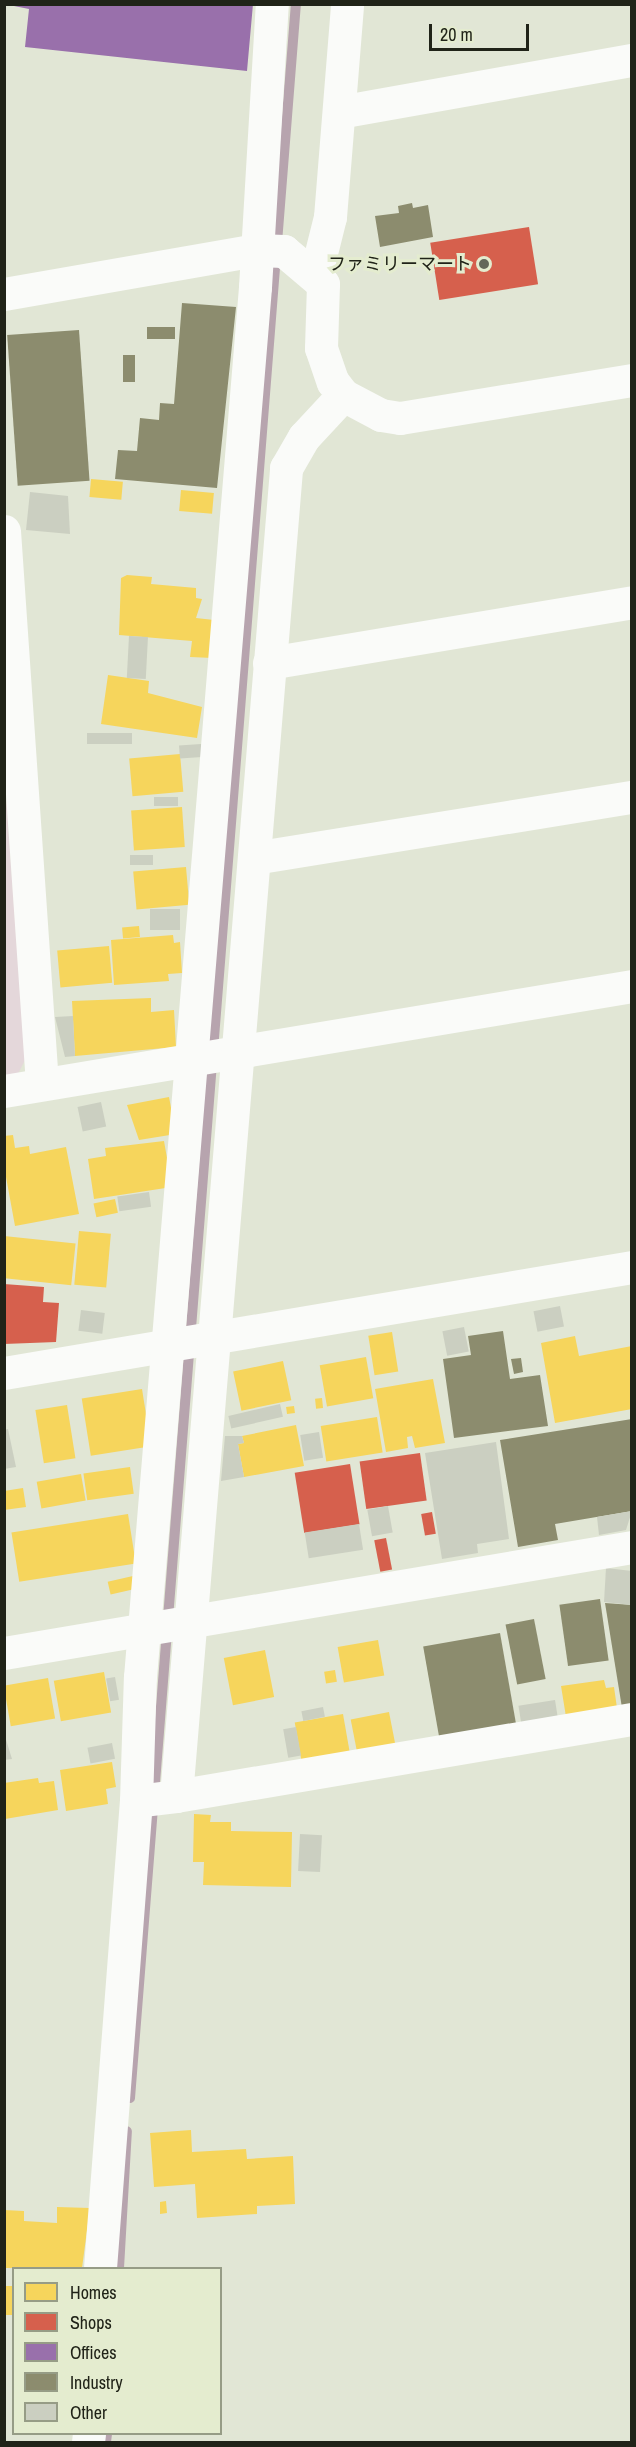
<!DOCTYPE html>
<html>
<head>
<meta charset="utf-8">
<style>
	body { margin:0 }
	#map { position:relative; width:636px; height:2447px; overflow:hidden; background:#e1e6d5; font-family:"Archivo Narrow","Noto Sans JP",sans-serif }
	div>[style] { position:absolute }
	.green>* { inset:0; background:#e4d7da }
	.homes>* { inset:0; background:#f6d55c; transform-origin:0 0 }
	.shops>* { inset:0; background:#d6604d; transform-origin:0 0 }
	.offices>* { inset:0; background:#9970ab }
	.industry>* { inset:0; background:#8c8c6e; transform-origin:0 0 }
	.stream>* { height:10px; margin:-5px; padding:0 5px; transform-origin:5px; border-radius:5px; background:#b7a4ae }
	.building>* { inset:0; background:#cbcfc1; transform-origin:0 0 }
	.minor>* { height:33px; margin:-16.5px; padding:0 16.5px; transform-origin:16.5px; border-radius:16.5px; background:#fafbf9 }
	.tertiary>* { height:33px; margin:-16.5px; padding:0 16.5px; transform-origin:16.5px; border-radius:16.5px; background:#fafbf9 }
	.dots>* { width:16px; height:16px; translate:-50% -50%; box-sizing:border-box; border:3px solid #e4eccf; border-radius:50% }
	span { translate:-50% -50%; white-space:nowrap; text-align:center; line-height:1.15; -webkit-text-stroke:6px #e4eccf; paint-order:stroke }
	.poi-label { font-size:18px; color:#202318 }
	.right { translate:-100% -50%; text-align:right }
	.frame { position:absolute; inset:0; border:6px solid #202318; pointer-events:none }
	.legend { position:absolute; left:12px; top:2267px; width:210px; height:168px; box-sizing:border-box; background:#e4eccf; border:2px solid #969c86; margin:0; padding:8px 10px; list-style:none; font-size:18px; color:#202318 }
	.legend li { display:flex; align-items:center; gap:12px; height:30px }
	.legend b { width:30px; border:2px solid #969c86 }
	.scale { position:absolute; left:429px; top:24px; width:100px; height:27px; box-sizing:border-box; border:3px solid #202318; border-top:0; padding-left:8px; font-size:18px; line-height:21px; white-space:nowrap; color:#202318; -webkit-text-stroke:4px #e4eccf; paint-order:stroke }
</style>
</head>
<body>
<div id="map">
	<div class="green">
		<i style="clip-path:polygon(4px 767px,25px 1060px,16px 1078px,4px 1080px)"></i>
	</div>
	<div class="homes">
		<i style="left:91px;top:479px;width:32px;height:18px;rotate:5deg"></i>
		<i style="left:181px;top:490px;width:33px;height:21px;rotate:5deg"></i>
		<i style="clip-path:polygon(127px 575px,152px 577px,151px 584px,196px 588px,196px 598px,202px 599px,196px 618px,214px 620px,213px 658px,190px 657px,192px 641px,119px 635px,121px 578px)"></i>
		<i style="clip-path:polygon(108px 675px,149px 681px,148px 693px,202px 707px,197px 738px,101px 724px)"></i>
		<i style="left:180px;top:754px;width:38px;height:51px;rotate:85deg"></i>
		<i style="left:182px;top:807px;width:40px;height:51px;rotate:86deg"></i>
		<i style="left:186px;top:867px;width:38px;height:53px;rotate:85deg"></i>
		<i style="left:139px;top:926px;width:11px;height:17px;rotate:85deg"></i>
		<i style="clip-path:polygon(173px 935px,174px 943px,180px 942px,182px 973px,168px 974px,169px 981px,114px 985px,111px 940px)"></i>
		<i style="left:109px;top:946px;width:37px;height:52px;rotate:85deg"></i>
		<i style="clip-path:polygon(151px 998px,151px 1012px,174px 1010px,176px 1047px,75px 1056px,72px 1001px)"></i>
		<i style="clip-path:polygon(169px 1097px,176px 1134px,139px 1140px,127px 1105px)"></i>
		<i style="clip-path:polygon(13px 1135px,15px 1148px,29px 1146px,30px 1154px,66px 1147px,79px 1214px,15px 1226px,4px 1166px,4px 1136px)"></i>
		<i style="clip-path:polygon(164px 1141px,172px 1187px,94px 1199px,88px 1159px,106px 1156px,105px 1148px)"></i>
		<i style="left:115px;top:1199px;width:14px;height:22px;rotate:78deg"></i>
		<i style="left:79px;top:1231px;width:32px;height:54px;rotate:5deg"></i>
		<i style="left:4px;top:1236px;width:72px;height:42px;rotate:6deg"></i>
		<i style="left:392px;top:1332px;width:40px;height:24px;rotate:81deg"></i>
		<i style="clip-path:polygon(575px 1336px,579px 1356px,632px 1346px,632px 1409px,555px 1423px,541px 1343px)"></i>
		<i style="left:366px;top:1357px;width:42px;height:47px;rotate:80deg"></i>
		<i style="left:283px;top:1361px;width:40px;height:51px;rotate:78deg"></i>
		<i style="clip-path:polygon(433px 1379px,445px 1443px,415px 1448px,412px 1436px,407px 1437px,408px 1448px,386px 1452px,375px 1389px)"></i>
		<i style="left:142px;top:1389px;width:58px;height:61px;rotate:81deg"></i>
		<i style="left:322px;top:1398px;width:10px;height:7px;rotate:84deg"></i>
		<i style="left:67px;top:1405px;width:54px;height:32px;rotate:81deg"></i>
		<i style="left:294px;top:1406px;width:7px;height:8px;rotate:82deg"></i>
		<i style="left:377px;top:1417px;width:36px;height:57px;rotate:81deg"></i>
		<i style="clip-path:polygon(296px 1425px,304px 1466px,244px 1477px,238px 1444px,244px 1443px,242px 1436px)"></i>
		<i style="left:130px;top:1467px;width:27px;height:47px;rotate:82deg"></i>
		<i style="left:81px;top:1474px;width:27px;height:45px;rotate:80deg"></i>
		<i style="clip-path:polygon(23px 1488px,26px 1507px,4px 1510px,4px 1491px)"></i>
		<i style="left:128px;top:1514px;width:50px;height:118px;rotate:81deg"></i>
		<i style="left:133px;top:1576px;width:13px;height:26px;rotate:77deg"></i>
		<i style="left:378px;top:1640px;width:36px;height:41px;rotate:80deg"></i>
		<i style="left:265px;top:1650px;width:48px;height:42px;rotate:79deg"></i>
		<i style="left:335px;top:1670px;width:12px;height:11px;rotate:81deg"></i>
		<i style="left:104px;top:1672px;width:41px;height:51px;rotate:80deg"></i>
		<i style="left:48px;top:1678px;width:41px;height:45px;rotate:80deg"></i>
		<i style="clip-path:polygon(604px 1680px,606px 1688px,614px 1687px,618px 1715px,567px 1723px,561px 1686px)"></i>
		<i style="left:389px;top:1712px;width:38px;height:39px;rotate:79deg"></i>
		<i style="left:343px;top:1714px;width:41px;height:49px;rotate:80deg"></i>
		<i style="clip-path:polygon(112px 1762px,116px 1787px,106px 1789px,108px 1804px,66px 1811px,60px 1770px)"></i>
		<i style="clip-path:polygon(38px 1778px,39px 1783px,54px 1781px,58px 1810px,5px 1819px,4px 1783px)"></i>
		<i style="clip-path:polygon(194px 1814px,211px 1815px,210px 1822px,231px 1822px,231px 1831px,292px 1832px,291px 1887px,203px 1885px,204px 1862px,193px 1862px)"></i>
		<i style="clip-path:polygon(191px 2130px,192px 2152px,246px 2149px,247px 2159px,293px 2156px,295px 2204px,257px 2206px,257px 2214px,197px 2218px,195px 2184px,154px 2187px,150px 2133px)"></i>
		<i style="clip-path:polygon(166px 2201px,167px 2213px,160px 2214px,160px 2202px)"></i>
		<i style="clip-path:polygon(57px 2207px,90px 2208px,82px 2268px,4px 2268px,4px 2210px,24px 2211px,24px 2221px,57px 2223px)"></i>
		<i style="left:4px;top:2286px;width:10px;height:29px"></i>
	</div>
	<div class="shops">
		<i style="left:529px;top:227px;width:58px;height:100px;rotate:81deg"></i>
		<i style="clip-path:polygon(4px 1284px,44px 1287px,43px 1302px,59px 1303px,56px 1342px,4px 1344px)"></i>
		<i style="left:420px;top:1453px;width:48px;height:61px;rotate:82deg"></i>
		<i style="left:350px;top:1464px;width:61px;height:56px;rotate:81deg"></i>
		<i style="left:432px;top:1512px;width:22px;height:11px;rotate:80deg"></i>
		<i style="left:386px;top:1538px;width:32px;height:12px;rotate:79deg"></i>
	</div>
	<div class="offices">
		<i style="clip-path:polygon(4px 4px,253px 4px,247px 71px,25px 47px,29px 9px)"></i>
	</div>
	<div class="industry">
		<i style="clip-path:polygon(412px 203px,413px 208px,428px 205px,433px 237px,380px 247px,375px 216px,399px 213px,398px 206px)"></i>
		<i style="clip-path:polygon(182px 303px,236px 307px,217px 488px,115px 479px,118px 450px,137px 451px,140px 418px,159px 420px,160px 403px,174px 404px)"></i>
		<i style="left:147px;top:327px;width:28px;height:12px"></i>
		<i style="left:79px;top:330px;width:151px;height:72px;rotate:86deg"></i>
		<i style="left:123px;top:355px;width:12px;height:27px"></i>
		<i style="clip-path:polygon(503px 1331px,510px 1379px,540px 1375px,548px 1426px,454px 1438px,443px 1359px,471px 1355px,468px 1336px)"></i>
		<i style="clip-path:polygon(521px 1358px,523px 1372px,514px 1374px,511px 1359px)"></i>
		<i style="clip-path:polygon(632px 1419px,632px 1511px,555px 1524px,558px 1540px,518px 1547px,500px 1440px)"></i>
		<i style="left:600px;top:1599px;width:62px;height:41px;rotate:82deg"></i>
		<i style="clip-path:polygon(605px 1603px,632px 1605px,632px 1713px,623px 1714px)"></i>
		<i style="left:534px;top:1619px;width:61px;height:29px;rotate:79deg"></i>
		<i style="left:500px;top:1633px;width:100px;height:78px;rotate:80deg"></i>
	</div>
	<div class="stream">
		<i style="left:130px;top:2098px;width:2101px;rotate:-85.47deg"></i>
		<i style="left:119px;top:2268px;width:137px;rotate:-86.7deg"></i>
		<i style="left:106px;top:2442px;width:8px;rotate:-83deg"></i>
	</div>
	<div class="building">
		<i style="clip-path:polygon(30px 492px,68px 496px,70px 534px,26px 530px)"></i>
		<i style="left:129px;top:636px;width:19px;height:42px;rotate:3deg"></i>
		<i style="left:132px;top:733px;width:11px;height:45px;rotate:90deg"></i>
		<i style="left:201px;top:744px;width:13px;height:22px;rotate:86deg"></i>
		<i style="left:178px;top:797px;width:9px;height:24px;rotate:90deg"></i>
		<i style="left:153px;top:855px;width:10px;height:23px;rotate:90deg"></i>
		<i style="left:180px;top:909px;width:21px;height:30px;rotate:90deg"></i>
		<i style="clip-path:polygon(73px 1016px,75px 1056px,65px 1057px,55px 1017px)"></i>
		<i style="left:101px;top:1102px;width:25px;height:24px;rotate:78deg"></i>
		<i style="left:149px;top:1192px;width:15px;height:32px;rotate:82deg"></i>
		<i style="left:560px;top:1306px;width:21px;height:27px;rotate:79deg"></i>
		<i style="left:81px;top:1310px;width:24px;height:21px;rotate:7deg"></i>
		<i style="left:464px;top:1327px;width:25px;height:22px;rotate:79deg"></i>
		<i style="left:280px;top:1404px;width:13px;height:53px;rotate:77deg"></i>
		<i style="clip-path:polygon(8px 1429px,16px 1467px,4px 1469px,4px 1430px)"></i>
		<i style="left:319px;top:1432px;width:26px;height:19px;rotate:81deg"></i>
		<i style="clip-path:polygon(225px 1436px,242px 1436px,244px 1443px,238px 1444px,244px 1477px,221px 1481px)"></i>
		<i style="clip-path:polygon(496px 1442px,509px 1539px,477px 1544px,478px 1553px,442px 1559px,425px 1453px)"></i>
		<i style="left:388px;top:1506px;width:27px;height:21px;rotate:80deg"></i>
		<i style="clip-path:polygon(632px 1511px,626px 1530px,599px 1535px,597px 1517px)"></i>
		<i style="left:359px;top:1524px;width:26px;height:55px;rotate:81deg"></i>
		<i style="clip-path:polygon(606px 1568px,632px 1571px,632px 1605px,604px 1602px)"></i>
		<i style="left:115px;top:1677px;width:23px;height:9px;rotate:80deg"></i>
		<i style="left:555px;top:1700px;width:24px;height:37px;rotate:81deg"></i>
		<i style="left:323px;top:1707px;width:10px;height:22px;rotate:79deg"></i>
		<i style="left:296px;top:1727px;width:29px;height:13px;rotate:80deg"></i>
		<i style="clip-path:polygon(4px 1733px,12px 1759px,4px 1760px)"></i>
		<i style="left:112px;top:1743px;width:16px;height:25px;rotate:79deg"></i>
		<i style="left:300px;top:1834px;width:22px;height:37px;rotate:3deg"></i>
	</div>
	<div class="minor">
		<i style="left:339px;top:112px;width:298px;rotate:-10.1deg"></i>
		<i style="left:4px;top:531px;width:554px;rotate:86.07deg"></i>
		<i style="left:269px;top:663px;width:368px;rotate:-9.5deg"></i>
		<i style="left:254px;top:858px;width:383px;rotate:-9.2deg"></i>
		<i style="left:4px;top:1091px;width:637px;rotate:-9.49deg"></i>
		<i style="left:4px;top:1373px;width:637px;rotate:-9.58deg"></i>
		<i style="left:4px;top:1653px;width:637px;rotate:-9.58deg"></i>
		<i style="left:176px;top:1796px;width:462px;rotate:-9.6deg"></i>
		<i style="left:136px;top:1801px;width:40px;rotate:-7.1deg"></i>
		<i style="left:176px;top:1796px;width:1333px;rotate:-85.26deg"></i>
		<i style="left:286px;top:468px;width:36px;rotate:-60deg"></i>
		<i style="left:304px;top:437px;width:57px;rotate:-47.1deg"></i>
		<i style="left:100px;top:2268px;width:468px;rotate:-85.6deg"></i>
		<i style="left:136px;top:1801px;width:124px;rotate:-88.2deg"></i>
		<i style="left:140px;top:1677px;width:1395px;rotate:-85.27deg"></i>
		<i style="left:255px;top:287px;width:284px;rotate:-86.6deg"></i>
		<i style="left:88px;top:2442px;width:8px;rotate:-83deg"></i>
	</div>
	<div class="tertiary">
		<i style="left:316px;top:273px;width:58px;rotate:-76deg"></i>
		<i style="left:330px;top:217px;width:214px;rotate:-85.4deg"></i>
		<i style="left:4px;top:294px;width:256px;rotate:-9.9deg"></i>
		<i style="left:256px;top:250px;width:28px;rotate:2deg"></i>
		<i style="left:284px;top:251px;width:51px;rotate:40.2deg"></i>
		<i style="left:323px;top:284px;width:64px;rotate:91.8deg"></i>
		<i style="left:321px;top:348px;width:36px;rotate:71deg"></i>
		<i style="left:333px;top:382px;width:16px;rotate:52deg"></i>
		<i style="left:343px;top:395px;width:43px;rotate:27.8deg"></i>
		<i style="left:381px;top:415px;width:19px;rotate:9deg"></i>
		<i style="left:400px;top:418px;width:235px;rotate:-9.3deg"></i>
	</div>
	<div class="dots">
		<i style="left:484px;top:264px;background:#64675a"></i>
	</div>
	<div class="poi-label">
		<span class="right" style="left:472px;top:264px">ファミリーマート</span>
	</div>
	<div class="frame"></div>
	<ul class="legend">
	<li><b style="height:16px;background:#f6d55c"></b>Homes</li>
	<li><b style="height:16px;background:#d6604d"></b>Shops</li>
	<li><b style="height:16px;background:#9970ab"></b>Offices</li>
	<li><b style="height:16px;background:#8c8c6e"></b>Industry</li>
	<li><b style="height:16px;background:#cbcfc1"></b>Other</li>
	</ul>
	<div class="scale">20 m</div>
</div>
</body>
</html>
